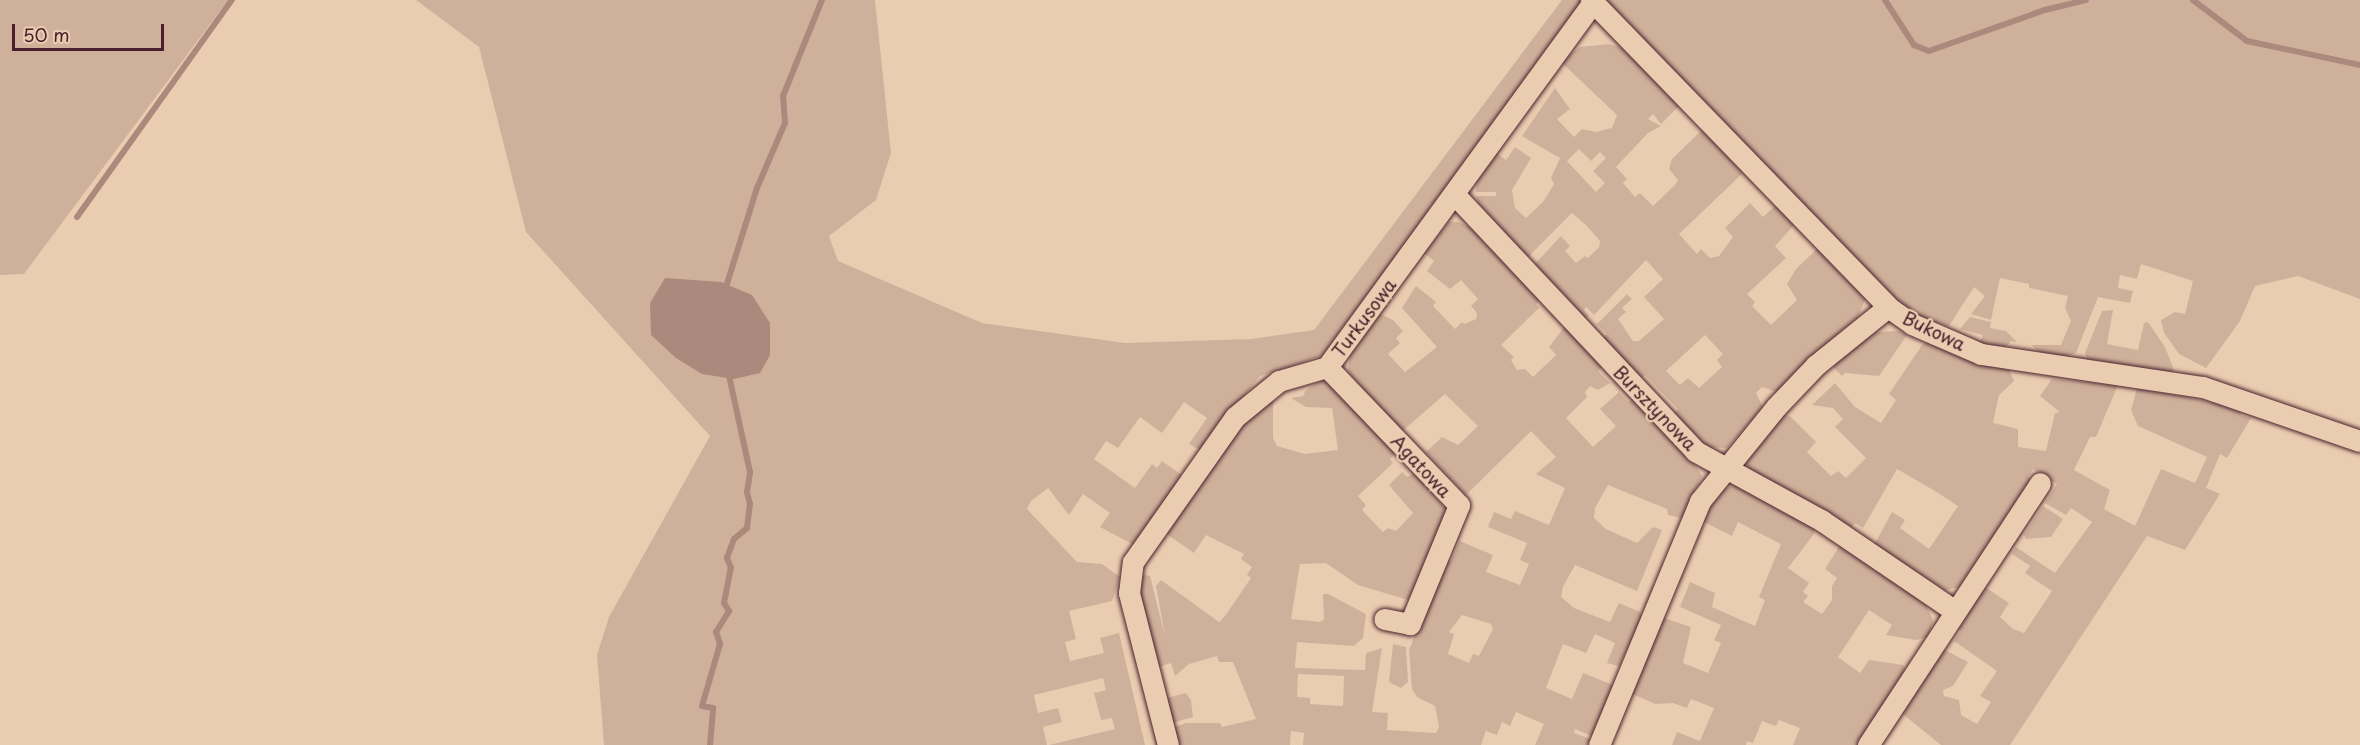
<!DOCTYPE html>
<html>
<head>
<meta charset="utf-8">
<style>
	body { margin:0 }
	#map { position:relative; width:2360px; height:745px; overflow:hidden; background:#eacdb1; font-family:"Playpen Sans",sans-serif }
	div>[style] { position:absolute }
	.green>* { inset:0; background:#cfb19b }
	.water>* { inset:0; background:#ab897c }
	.stream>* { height:6px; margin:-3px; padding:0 3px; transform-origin:3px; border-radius:3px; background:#ab897c }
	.roads { filter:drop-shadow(0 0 2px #4a1f2b) drop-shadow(0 0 2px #4a1f2b) }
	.street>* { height:21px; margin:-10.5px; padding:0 10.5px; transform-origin:10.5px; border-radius:10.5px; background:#eacdb1 }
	span { translate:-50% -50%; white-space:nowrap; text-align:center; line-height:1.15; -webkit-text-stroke:4.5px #eacdb1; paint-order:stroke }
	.street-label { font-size:18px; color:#4a1f2b }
	.scale { position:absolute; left:12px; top:24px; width:152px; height:27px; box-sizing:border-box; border:3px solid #4a1f2b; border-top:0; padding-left:8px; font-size:18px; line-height:21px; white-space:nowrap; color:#4a1f2b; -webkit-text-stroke:4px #eacdb1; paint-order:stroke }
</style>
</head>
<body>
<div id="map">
	<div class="green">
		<i style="clip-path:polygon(0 0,228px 0,24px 274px,0 275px)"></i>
		<i style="clip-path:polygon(416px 0,875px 0,891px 153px,876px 200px,829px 236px,838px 261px,982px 323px,1125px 343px,1251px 339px,1314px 330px,1562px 0,1583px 0,1323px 355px,1260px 376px,1200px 450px,1189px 444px,1207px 418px,1184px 402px,1162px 433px,1140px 417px,1118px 448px,1106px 441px,1094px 459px,1135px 488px,1152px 464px,1157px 468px,1162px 461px,1183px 476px,1134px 545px,1100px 527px,1110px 513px,1083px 494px,1069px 515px,1048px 488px,1031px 501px,1027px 509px,1077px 562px,1102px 564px,1120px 577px,1112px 601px,1069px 611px,1076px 639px,1065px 642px,1070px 661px,1104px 653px,1100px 638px,1119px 633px,1145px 745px,1049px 745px,1115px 729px,1112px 718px,1101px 720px,1094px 693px,1106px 690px,1103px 678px,1034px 695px,1038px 713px,1058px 708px,1062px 722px,1043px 727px,1047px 745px,604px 745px,597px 655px,609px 617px,710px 436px,526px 232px,479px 47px)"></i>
		<i style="clip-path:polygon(1605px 0,2360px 0,2360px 299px,2298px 276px,2255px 286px,2240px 321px,2206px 368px,2179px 354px,2164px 333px,2161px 320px,2175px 312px,2185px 314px,2193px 281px,2141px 264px,2137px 279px,2120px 275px,2118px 288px,2133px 291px,2130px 303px,2098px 297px,2076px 353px,2067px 356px,2041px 353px,2031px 345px,2061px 345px,2071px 321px,2065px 308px,2068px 296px,2029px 288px,2029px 284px,2000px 278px,1991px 320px,1971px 314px,1985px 296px,1974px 287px,1949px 326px,1905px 312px)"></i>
		<i style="clip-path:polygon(evenodd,1608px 44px,1629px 50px,1680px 105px,1661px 124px,1653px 114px,1648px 119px,1661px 126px,1648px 133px,1616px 167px,1627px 179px,1623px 183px,1635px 197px,1640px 193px,1653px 206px,1675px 185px,1678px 180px,1669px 169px,1672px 159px,1705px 127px,1744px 172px,1679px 234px,1697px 254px,1701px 249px,1710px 258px,1719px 256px,1733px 237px,1725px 228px,1750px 203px,1763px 217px,1778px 203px,1795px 224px,1775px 246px,1786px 258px,1747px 294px,1755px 302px,1752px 306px,1771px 325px,1797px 300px,1787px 284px,1796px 269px,1819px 247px,1866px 297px,1858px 317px,1814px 355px,1777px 392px,1762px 387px,1756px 393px,1763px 407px,1727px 448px,1705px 447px,1672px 416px,1678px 409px,1645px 375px,1638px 381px,1602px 339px,1607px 334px,1597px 324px,1627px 294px,1632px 299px,1622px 308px,1626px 312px,1618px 319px,1633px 341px,1639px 341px,1664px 319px,1644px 297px,1663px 279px,1646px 260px,1594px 315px,1586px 307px,1584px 310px,1589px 316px,1582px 321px,1533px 266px,1561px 236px,1570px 246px,1565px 251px,1576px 263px,1585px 256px,1588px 258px,1599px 247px,1600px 241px,1586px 225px,1572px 213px,1525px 260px,1478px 202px,1476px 196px,1496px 196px,1496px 192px,1476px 192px,1477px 178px,1496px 153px,1506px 160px,1515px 147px,1531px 158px,1512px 190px,1515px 208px,1526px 218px,1543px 202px,1554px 184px,1551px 178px,1560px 158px,1522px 136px,1555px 88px,1570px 109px,1557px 119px,1574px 137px,1582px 129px,1596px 132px,1612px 128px,1617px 115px,1561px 62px,1580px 47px,1608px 44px,1579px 149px,1591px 161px,1600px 152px,1606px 158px,1593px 171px,1605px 183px,1596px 192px,1567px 161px,1579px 149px,1608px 44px,1705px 335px,1723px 354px,1717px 360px,1722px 367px,1699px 388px,1688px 378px,1680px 385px,1666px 371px,1705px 335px)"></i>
		<i style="clip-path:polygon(evenodd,1449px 222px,1459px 222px,1473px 229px,1542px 298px,1536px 304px,1539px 308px,1501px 345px,1514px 357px,1511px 360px,1517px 370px,1525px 369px,1533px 377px,1556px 355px,1549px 347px,1565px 326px,1605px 364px,1598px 371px,1610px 383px,1598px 390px,1590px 386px,1585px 392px,1587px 397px,1566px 418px,1593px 447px,1616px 426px,1600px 409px,1619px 392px,1628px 402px,1633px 399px,1690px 457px,1702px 476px,1682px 518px,1668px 515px,1667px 509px,1608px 485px,1595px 508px,1594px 518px,1606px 529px,1637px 543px,1653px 527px,1662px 530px,1637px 591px,1575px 565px,1563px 587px,1561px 597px,1574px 608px,1610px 622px,1619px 603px,1640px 612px,1642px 617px,1619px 666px,1607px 663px,1615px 643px,1595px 634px,1586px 653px,1563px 644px,1546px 688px,1572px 699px,1583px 673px,1613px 685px,1592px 736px,1575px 729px,1574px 733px,1590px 739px,1588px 745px,1535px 745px,1544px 724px,1516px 712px,1510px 726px,1502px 722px,1497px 735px,1486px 731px,1481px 745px,1303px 745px,1304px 733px,1291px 731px,1290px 745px,1178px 745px,1173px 728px,1186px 723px,1220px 723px,1222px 727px,1256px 719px,1233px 662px,1219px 662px,1217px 656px,1189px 664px,1175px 676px,1171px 663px,1159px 667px,1139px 594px,1140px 574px,1150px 576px,1165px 636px,1156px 586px,1161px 580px,1219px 622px,1225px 616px,1251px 578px,1247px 575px,1252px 567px,1241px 559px,1244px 554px,1206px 535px,1194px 553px,1165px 533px,1241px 424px,1273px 394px,1273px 438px,1277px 446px,1305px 454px,1338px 450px,1332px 408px,1306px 407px,1291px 398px,1303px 396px,1306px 390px,1322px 380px,1330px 382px,1396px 452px,1390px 459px,1393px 463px,1358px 496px,1366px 505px,1362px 510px,1383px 532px,1388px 528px,1396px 531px,1413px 513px,1389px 485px,1402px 472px,1407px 477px,1415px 473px,1447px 511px,1408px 600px,1358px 585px,1326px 563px,1300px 564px,1291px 619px,1320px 622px,1324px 619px,1323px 594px,1328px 594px,1366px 614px,1363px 638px,1354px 646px,1297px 642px,1295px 668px,1365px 670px,1366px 653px,1382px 648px,1372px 712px,1388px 713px,1387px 730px,1436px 733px,1439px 727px,1435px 706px,1417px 697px,1412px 689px,1409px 650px,1446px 559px,1451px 561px,1460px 541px,1493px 555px,1486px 572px,1520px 585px,1529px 564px,1520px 560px,1527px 543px,1488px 527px,1494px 512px,1511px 519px,1515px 511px,1549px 525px,1565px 488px,1536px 474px,1556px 457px,1531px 431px,1466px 495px,1426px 452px,1442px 437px,1458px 445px,1478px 426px,1445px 394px,1399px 434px,1348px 371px,1350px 354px,1380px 314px,1393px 320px,1403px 331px,1396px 338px,1400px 343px,1388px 354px,1405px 372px,1437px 347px,1402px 308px,1416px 286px,1436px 302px,1433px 306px,1455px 329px,1462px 322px,1465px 324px,1476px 319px,1477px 313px,1471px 306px,1478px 299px,1461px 280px,1450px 289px,1427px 271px,1434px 261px,1424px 253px,1449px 222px,1462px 615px,1491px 624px,1493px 629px,1479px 656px,1473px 654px,1469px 663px,1448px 654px,1454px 634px,1449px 632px,1462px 615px,1449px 222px,1298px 674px,1344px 676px,1343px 706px,1310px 704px,1310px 698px,1297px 697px,1298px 674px)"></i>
		<i style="clip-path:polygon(2113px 310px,2107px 344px,2138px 350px,2144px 323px,2148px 322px,2165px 347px,2174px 370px,2171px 372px,2087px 360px,2085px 353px,2102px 311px)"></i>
		<i style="clip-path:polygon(1970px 317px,1991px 322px,1990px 328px,2006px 331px,2017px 342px,2011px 341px,2006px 347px,1979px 344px,1983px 335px,1960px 329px)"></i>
		<i style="clip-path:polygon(1899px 331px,1907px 335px,1879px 376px,1845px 373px,1842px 376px,1834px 368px,1832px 365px,1873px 332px)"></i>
		<i style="clip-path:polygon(1929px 342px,2008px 367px,2014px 381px,1999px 395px,1993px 423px,2018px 429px,2018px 447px,2046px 451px,2055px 413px,2060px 412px,2040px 396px,2052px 379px,2118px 385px,2096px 437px,2090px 437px,2074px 470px,2110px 490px,2104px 509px,2135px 526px,2161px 469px,2195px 483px,2207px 457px,2138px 426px,2131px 410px,2137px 388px,2244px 408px,2240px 415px,2251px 418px,2227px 458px,2220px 454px,2206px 488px,2220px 494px,2185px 550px,2147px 536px,2010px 745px,1941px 745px,1899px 711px,1941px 648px,1968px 662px,1953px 686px,1943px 690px,1944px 696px,1959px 700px,1961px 715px,1977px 724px,1991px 702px,1980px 696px,1997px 671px,1954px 641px,1961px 631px,1955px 626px,1982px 585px,2009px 603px,2000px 617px,2013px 629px,2024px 633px,2052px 591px,2025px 573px,2030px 566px,2012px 554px,2016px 547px,2055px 573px,2092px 522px,2071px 508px,2066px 515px,2045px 503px,2057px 484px,2033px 469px,2028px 477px,2033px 481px,1959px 587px,1945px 590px,1874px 545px,1892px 512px,1905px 520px,1900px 528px,1929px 549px,1958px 506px,1935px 491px,1897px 469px,1863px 528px,1855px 523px,1850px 529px,1748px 468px,1746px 457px,1781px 413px,1791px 417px,1816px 442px,1807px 452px,1831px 476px,1838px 471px,1846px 478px,1866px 458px,1835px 427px,1843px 419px,1833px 408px,1812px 405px,1835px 383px,1855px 407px,1881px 423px,1896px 400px,1889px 394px,1891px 391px,1922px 345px)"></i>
		<i style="clip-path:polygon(1737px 485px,1815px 525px,1814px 534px,1788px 568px,1809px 583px,1803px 592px,1808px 596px,1803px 602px,1822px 614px,1832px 600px,1832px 586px,1837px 578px,1825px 569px,1842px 542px,1877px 565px,1873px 572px,1880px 567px,1922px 598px,1927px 606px,1933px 621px,1928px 637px,1916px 640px,1886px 635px,1892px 625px,1869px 610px,1838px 657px,1860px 673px,1869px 660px,1903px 665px,1907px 672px,1858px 745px,1793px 745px,1800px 728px,1779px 720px,1776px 726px,1762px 721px,1753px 743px,1747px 741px,1746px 745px,1672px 745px,1677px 732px,1700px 741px,1714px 708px,1691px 699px,1687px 708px,1673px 703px,1655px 704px,1630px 693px,1661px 617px,1691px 627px,1683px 663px,1708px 673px,1721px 643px,1714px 640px,1721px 625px,1680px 607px,1690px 582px,1715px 593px,1712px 607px,1755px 626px,1765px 600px,1759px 597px,1781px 544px,1738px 522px,1732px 536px,1702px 521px,1723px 489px)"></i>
		<i style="clip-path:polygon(2043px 506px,2063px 519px,2051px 537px,2026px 539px,2024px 535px)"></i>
		<i style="clip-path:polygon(1393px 644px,1406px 647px,1408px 682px,1401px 688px,1389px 682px)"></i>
		<i style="clip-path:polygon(1186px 693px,1191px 700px,1193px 717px,1172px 723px,1167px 698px)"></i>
	</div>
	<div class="water">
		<i style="clip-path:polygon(665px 278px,721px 282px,752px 295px,770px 323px,770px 355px,760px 373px,734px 379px,702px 374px,676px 358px,651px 335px,650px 303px)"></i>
	</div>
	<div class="stream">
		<i style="left:1885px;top:0;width:54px;rotate:57.2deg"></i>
		<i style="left:1914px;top:45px;width:16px;rotate:22deg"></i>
		<i style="left:1929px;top:51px;width:123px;rotate:-19.5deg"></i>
		<i style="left:2045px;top:10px;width:42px;rotate:-13.7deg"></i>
		<i style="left:2193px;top:0;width:68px;rotate:37.2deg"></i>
		<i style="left:2247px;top:41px;width:116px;rotate:12deg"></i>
		<i style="left:77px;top:217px;width:267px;rotate:-54.5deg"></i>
		<i style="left:725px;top:290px;width:107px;rotate:-72.6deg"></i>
		<i style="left:757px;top:188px;width:71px;rotate:-66.7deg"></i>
		<i style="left:785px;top:123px;width:27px;rotate:-94deg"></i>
		<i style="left:783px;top:96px;width:104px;rotate:-67.9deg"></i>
		<i style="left:710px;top:745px;width:37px;rotate:-85deg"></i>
		<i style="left:713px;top:708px;width:11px;rotate:-170deg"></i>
		<i style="left:702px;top:706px;width:65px;rotate:-73.8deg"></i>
		<i style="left:720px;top:644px;width:13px;rotate:-108deg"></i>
		<i style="left:716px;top:632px;width:25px;rotate:-58deg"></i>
		<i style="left:729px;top:611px;width:9px;rotate:-122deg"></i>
		<i style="left:724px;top:603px;width:36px;rotate:-79deg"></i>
		<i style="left:731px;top:568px;width:11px;rotate:-112deg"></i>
		<i style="left:727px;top:558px;width:20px;rotate:-70deg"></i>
		<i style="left:734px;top:539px;width:17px;rotate:-40deg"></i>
		<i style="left:747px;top:528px;width:24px;rotate:-83deg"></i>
		<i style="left:750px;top:504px;width:12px;rotate:-104deg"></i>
		<i style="left:747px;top:492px;width:20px;rotate:-81deg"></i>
		<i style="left:750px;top:472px;width:103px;rotate:-102.3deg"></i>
	</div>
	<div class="roads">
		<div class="street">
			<i style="left:1591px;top:0;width:427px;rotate:45.9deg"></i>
			<i style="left:1888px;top:307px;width:29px;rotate:35deg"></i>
			<i style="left:1912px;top:324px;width:75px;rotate:23.5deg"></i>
			<i style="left:1981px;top:354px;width:224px;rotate:8.5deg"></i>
			<i style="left:2203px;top:387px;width:166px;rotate:19deg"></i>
			<i style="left:1455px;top:195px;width:351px;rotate:46.8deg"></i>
			<i style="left:1695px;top:451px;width:144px;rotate:28.7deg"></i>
			<i style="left:1821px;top:520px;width:162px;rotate:34.2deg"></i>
			<i style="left:1327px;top:367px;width:191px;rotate:46.3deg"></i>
			<i style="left:1459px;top:505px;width:129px;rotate:112.4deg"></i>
			<i style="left:1410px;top:624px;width:26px;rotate:-169deg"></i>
			<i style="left:1168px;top:745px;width:157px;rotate:-104.4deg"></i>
			<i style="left:1129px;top:593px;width:31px;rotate:-83deg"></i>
			<i style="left:1133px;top:562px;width:177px;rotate:-54.9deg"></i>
			<i style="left:1235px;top:417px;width:57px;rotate:-39.3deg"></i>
			<i style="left:1279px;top:381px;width:50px;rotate:-16.3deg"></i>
			<i style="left:1327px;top:367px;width:452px;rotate:-53.9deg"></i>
			<i style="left:1599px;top:745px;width:264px;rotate:-67.5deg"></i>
			<i style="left:1700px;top:501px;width:121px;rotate:-51deg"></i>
			<i style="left:1776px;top:407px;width:58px;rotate:-46.4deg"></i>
			<i style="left:1816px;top:365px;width:92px;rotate:-38.9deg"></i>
			<i style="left:1868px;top:745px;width:313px;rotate:-56.7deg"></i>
		</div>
	</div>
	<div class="street-label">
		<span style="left:1364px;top:318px;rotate:-53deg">Turkusowa</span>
		<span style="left:1934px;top:331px;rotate:26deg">Bukowa</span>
		<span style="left:1655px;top:408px;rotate:46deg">Bursztynowa</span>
		<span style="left:1421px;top:466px;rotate:47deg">Agatowa</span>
	</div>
	<div class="scale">50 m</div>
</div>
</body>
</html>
